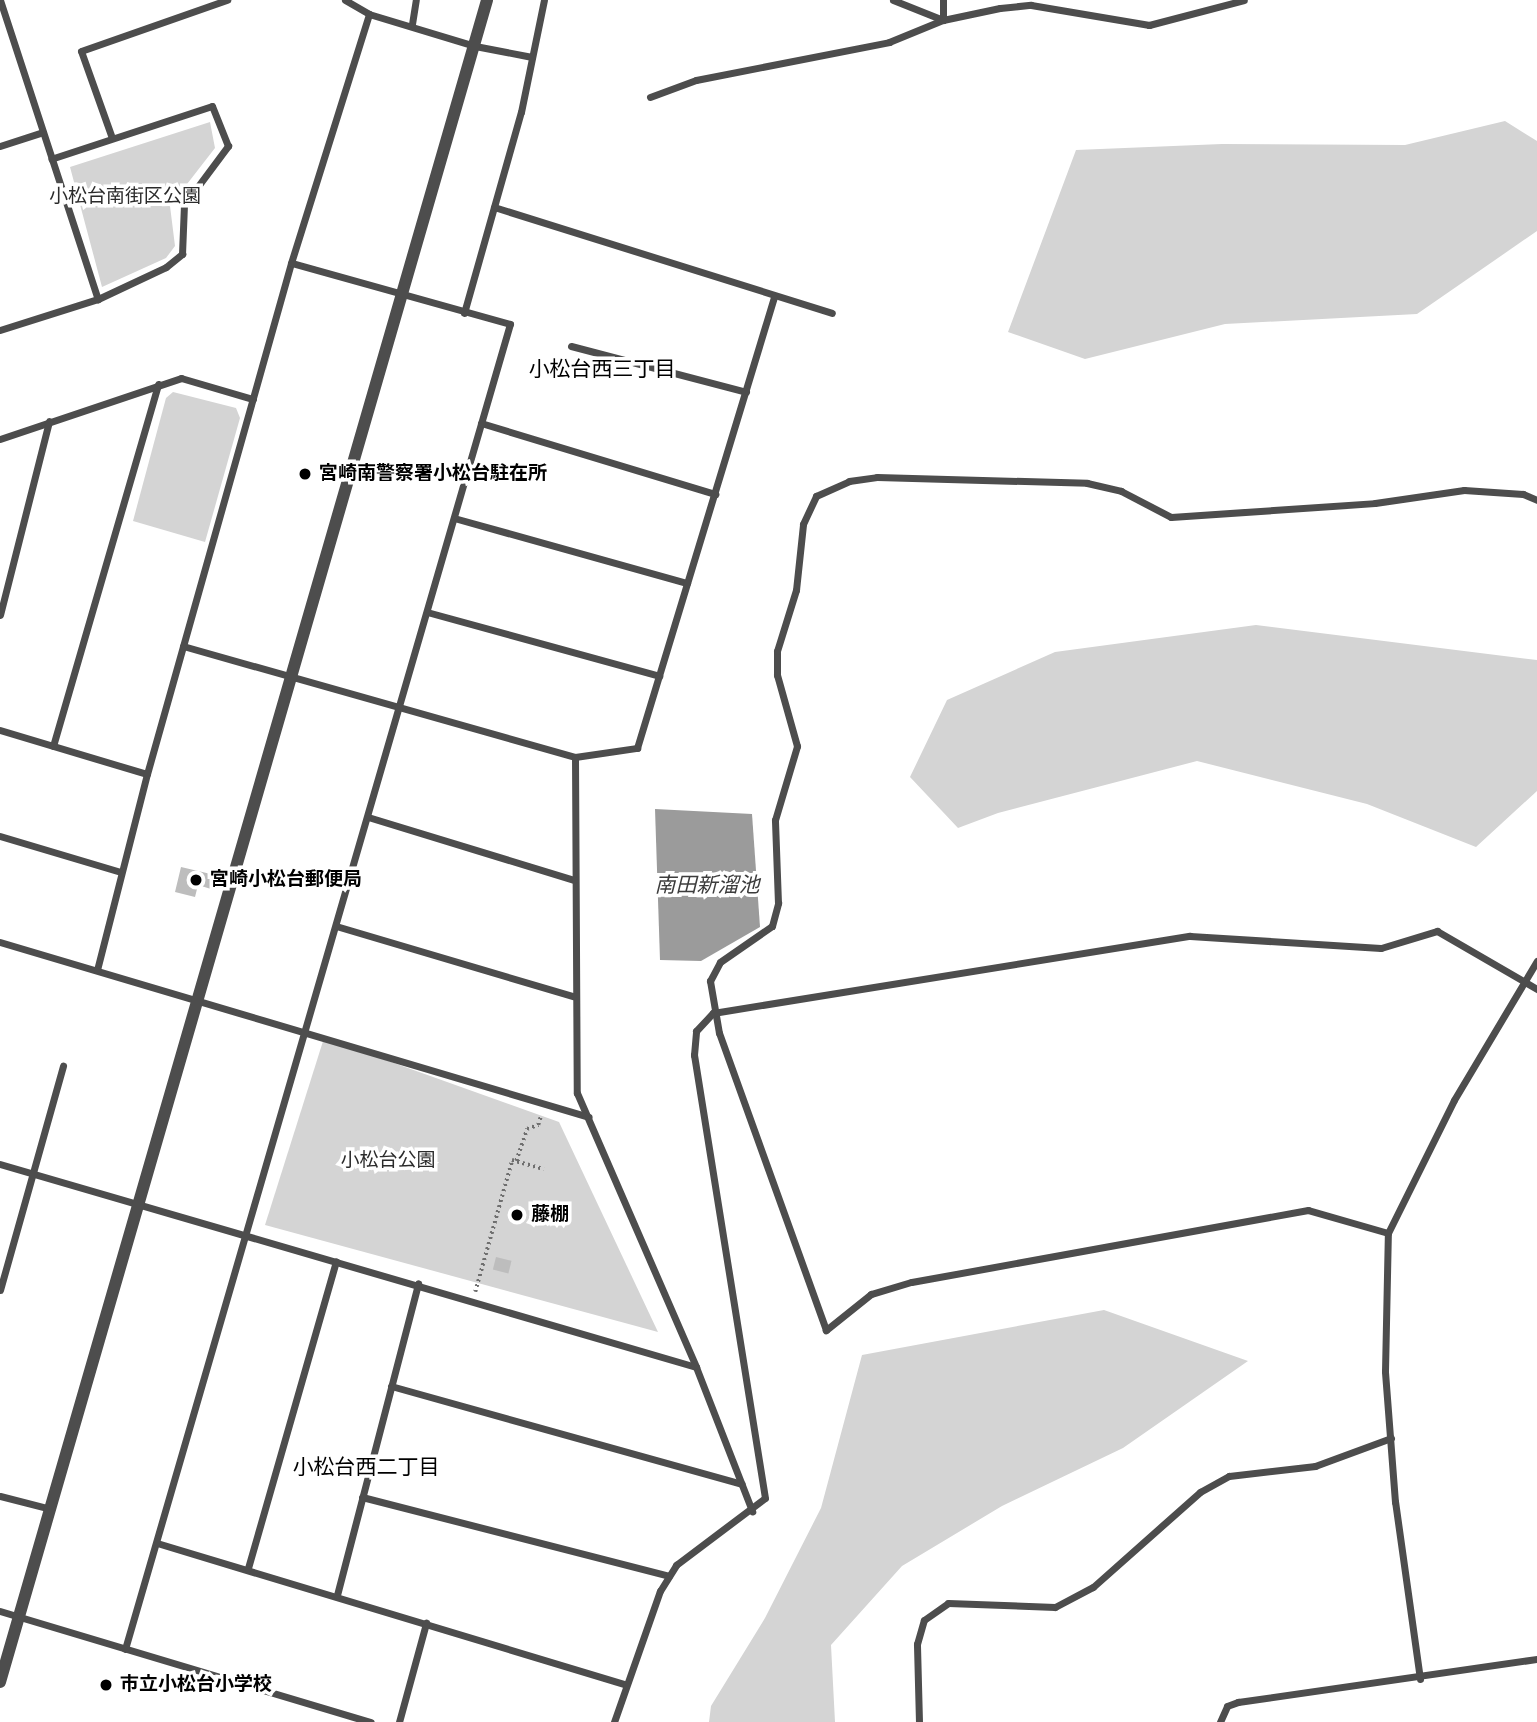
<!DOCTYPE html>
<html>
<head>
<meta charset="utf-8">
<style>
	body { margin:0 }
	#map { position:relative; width:1537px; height:1722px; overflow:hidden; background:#fff; font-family:Signika,"Noto Sans JP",sans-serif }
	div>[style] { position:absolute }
	.green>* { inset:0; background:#d4d4d4 }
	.water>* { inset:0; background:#9b9b9b }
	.building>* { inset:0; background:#bdbdbd; transform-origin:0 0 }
	.path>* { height:3.5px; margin-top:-1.75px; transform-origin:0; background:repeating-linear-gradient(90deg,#6f6f6f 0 2px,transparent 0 5.5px) }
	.minor>* { height:7px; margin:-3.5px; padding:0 3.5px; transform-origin:3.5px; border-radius:3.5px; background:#4d4d4d }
	.tertiary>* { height:12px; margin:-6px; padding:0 6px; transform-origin:6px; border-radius:6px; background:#4d4d4d }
	.dots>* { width:19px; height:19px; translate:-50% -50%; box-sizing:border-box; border:4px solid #fff; border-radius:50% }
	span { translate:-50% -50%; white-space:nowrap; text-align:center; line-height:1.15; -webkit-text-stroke:7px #fff; paint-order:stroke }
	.park-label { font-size:19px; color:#2b2b2b }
	.poi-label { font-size:19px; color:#000; font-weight:700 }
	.left { translate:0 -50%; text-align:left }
	.neighbourhood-label { font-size:21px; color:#000 }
	.water-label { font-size:21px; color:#3c3c3c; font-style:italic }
</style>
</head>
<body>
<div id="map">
	<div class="green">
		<i style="clip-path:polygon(1505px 121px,1537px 141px,1537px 231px,1417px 314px,1225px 324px,1085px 359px,1008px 332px,1076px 150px,1222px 144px,1405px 145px)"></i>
		<i style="clip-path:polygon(210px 122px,215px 148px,170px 206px,175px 246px,166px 258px,102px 287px,70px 167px)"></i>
		<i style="clip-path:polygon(173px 392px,236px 408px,240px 418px,205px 542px,133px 521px,166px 398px)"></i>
		<i style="clip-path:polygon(1256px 625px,1537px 660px,1537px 791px,1476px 847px,1367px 804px,1197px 761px,998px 813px,958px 828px,910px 777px,947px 700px,1055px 652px)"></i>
		<i style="clip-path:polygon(324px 1038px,559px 1122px,658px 1332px,265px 1225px)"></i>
		<i style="clip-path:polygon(1104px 1310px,1248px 1361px,1123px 1448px,1002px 1506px,902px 1566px,831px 1645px,835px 1722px,709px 1722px,711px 1706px,765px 1618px,821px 1508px,862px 1355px)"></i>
	</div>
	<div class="water">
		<i style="clip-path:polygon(655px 809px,752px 814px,760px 927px,701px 961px,660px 960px)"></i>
	</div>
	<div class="building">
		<i style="clip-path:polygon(181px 867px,215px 875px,211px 889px,198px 885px,195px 897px,175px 892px)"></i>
		<i style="left:496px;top:1257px;width:16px;height:13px;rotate:14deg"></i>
	</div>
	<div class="path">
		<i style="left:516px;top:1161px;width:34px;rotate:-71deg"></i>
		<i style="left:527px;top:1129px;width:12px;rotate:-20deg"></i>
		<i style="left:538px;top:1125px;width:10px;rotate:-73deg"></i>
		<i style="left:475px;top:1292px;width:137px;rotate:-74.3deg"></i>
		<i style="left:512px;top:1160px;width:33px;rotate:16deg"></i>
	</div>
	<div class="minor">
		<i style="left:0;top:0;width:315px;rotate:71.9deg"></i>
		<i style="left:345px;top:0;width:28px;rotate:30deg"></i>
		<i style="left:369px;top:14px;width:111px;rotate:16.8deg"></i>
		<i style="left:475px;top:46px;width:58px;rotate:10.9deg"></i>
		<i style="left:893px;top:0;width:54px;rotate:21.8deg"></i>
		<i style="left:943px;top:20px;width:20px;rotate:-90deg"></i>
		<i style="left:412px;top:24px;width:24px;rotate:-81deg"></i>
		<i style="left:650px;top:97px;width:49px;rotate:-20.3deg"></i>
		<i style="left:696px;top:80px;width:197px;rotate:-11.1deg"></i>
		<i style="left:889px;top:42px;width:58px;rotate:-22.2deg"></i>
		<i style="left:943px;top:20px;width:58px;rotate:-11.9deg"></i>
		<i style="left:1000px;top:8px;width:31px;rotate:-6deg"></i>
		<i style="left:1031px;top:5px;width:120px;rotate:9.6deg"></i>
		<i style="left:1149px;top:25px;width:98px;rotate:-14.7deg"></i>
		<i style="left:112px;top:138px;width:92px;rotate:-109.6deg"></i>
		<i style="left:81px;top:51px;width:155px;rotate:-19.3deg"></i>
		<i style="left:0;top:146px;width:45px;rotate:-18deg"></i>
		<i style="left:494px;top:207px;width:354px;rotate:17.4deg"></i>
		<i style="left:464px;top:313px;width:209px;rotate:-74.2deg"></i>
		<i style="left:521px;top:112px;width:114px;rotate:-78.4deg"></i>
		<i style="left:0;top:330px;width:103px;rotate:-17.6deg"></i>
		<i style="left:98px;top:299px;width:75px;rotate:-25.2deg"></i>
		<i style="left:166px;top:267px;width:21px;rotate:-39deg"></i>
		<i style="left:182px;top:254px;width:49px;rotate:-87.7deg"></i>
		<i style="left:184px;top:205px;width:74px;rotate:-53.3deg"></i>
		<i style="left:228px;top:146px;width:43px;rotate:-111.8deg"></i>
		<i style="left:212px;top:106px;width:169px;rotate:161.8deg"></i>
		<i style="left:571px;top:346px;width:181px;rotate:14.7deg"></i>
		<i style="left:481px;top:423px;width:245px;rotate:16.9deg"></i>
		<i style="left:0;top:439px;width:191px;rotate:-18.6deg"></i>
		<i style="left:181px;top:378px;width:75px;rotate:16.3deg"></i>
		<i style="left:454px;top:518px;width:242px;rotate:15.6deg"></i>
		<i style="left:427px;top:612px;width:241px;rotate:15.4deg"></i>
		<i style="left:0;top:615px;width:200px;rotate:-75.8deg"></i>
		<i style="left:183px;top:646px;width:407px;rotate:15.8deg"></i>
		<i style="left:575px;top:757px;width:63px;rotate:-8.3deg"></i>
		<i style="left:637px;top:748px;width:471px;rotate:-73.1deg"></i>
		<i style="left:0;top:730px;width:153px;rotate:16.7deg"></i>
		<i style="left:53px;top:746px;width:377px;rotate:-73.8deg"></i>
		<i style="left:575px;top:757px;width:336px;rotate:89.7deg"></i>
		<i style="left:577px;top:1093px;width:299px;rotate:66.5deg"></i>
		<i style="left:696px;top:1367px;width:155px;rotate:68.7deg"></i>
		<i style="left:368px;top:817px;width:215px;rotate:17deg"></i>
		<i style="left:0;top:836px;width:126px;rotate:16.6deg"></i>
		<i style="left:336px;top:926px;width:247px;rotate:16.5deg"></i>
		<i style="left:0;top:942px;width:614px;rotate:16.55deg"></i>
		<i style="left:97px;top:970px;width:202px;rotate:-75.7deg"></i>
		<i style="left:147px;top:774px;width:531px;rotate:-74.26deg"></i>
		<i style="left:291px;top:263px;width:261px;rotate:-72.6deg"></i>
		<i style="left:0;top:1164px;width:725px;rotate:16.26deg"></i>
		<i style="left:1388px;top:1233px;width:83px;rotate:-164deg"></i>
		<i style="left:1308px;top:1210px;width:403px;rotate:169.7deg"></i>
		<i style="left:911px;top:1282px;width:42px;rotate:163.3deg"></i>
		<i style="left:871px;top:1294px;width:58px;rotate:141.3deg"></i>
		<i style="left:826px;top:1330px;width:316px;rotate:-109.8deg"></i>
		<i style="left:719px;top:1033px;width:53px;rotate:-99.8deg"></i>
		<i style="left:710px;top:981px;width:21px;rotate:-62deg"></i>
		<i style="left:720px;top:962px;width:63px;rotate:-34.7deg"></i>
		<i style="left:772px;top:926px;width:24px;rotate:-75deg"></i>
		<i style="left:778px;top:903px;width:83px;rotate:-92.1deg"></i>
		<i style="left:775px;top:820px;width:77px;rotate:-73.4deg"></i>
		<i style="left:797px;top:746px;width:74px;rotate:-105.7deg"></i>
		<i style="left:777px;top:675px;width:24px;rotate:-90deg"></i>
		<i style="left:777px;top:651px;width:64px;rotate:-72.7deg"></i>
		<i style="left:796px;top:590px;width:66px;rotate:-83.9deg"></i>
		<i style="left:803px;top:524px;width:31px;rotate:-65deg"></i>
		<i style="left:816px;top:496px;width:36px;rotate:-24deg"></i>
		<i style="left:849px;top:481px;width:28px;rotate:-8deg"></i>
		<i style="left:877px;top:477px;width:210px;rotate:1.6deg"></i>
		<i style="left:1087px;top:483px;width:35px;rotate:13deg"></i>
		<i style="left:1121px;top:491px;width:56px;rotate:27.5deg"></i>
		<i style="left:1171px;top:517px;width:204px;rotate:-3.9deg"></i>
		<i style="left:1375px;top:503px;width:90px;rotate:-8.3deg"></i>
		<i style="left:1464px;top:490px;width:59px;rotate:3.9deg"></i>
		<i style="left:1523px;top:494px;width:15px;rotate:23deg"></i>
		<i style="left:0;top:1290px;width:233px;rotate:-74.3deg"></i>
		<i style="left:391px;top:1386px;width:364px;rotate:15.6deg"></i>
		<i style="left:0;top:1496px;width:49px;rotate:14.3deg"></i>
		<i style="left:362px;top:1497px;width:317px;rotate:14.4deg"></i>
		<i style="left:157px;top:1543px;width:489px;rotate:16.8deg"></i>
		<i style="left:248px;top:1568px;width:319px;rotate:-74deg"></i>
		<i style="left:337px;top:1595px;width:322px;rotate:-75.4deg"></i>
		<i style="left:0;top:1611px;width:387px;rotate:16.7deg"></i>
		<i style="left:125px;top:1649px;width:1380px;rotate:-73.8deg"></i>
		<i style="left:510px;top:324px;width:227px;rotate:-164.4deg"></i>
		<i style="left:1420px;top:1679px;width:179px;rotate:-98deg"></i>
		<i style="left:1395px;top:1502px;width:131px;rotate:-94.4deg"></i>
		<i style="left:1385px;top:1371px;width:138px;rotate:-88.8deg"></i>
		<i style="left:1388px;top:1233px;width:148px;rotate:-63.6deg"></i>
		<i style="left:1454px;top:1100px;width:162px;rotate:-59.2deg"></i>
		<i style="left:399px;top:1722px;width:103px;rotate:-74.7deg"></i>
		<i style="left:614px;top:1722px;width:139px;rotate:-70.7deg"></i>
		<i style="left:660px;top:1591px;width:31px;rotate:-58deg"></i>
		<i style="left:676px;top:1565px;width:111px;rotate:-37deg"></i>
		<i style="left:765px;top:1498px;width:449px;rotate:-99.1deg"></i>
		<i style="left:694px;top:1055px;width:24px;rotate:-85deg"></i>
		<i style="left:696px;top:1031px;width:25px;rotate:-47deg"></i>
		<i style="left:713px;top:1013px;width:483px;rotate:-9.2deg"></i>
		<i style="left:1190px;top:936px;width:191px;rotate:3.6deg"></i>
		<i style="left:1381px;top:948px;width:59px;rotate:-16.9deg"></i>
		<i style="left:1437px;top:931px;width:116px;rotate:30.1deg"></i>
		<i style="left:919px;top:1722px;width:78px;rotate:-91.5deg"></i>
		<i style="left:917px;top:1644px;width:25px;rotate:-74deg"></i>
		<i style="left:924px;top:1620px;width:29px;rotate:-35deg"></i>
		<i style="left:948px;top:1603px;width:107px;rotate:2.1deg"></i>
		<i style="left:1055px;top:1607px;width:43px;rotate:-27.8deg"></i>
		<i style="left:1093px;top:1587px;width:143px;rotate:-41.6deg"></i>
		<i style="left:1200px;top:1492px;width:33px;rotate:-29deg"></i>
		<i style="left:1229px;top:1476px;width:87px;rotate:-6.6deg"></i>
		<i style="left:1315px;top:1466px;width:81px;rotate:-20.2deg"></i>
		<i style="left:1220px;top:1722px;width:17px;rotate:-66deg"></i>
		<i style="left:1227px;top:1706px;width:12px;rotate:-20deg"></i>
		<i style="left:1238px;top:1702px;width:302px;rotate:-8.2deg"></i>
	</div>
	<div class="tertiary">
		<i style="left:0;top:1682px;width:1751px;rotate:-73.85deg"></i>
	</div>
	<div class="dots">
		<i style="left:305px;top:474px;background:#000"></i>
		<i style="left:196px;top:880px;background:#000"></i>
		<i style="left:517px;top:1215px;background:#000"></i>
		<i style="left:106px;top:1685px;background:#000"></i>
	</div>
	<div class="park-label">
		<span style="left:125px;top:197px">小松台南街区公園</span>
		<span style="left:388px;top:1161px">小松台公園</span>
	</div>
	<div class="poi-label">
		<span class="left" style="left:319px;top:474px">宮崎南警察署小松台駐在所</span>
		<span class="left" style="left:210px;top:880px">宮崎小松台郵便局</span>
		<span class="left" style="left:531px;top:1215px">藤棚</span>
		<span class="left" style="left:120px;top:1685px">市立小松台小学校</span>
	</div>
	<div class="neighbourhood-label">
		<span style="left:602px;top:369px">小松台西三丁目</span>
		<span style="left:366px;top:1467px">小松台西二丁目</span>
	</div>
	<div class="water-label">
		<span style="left:707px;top:885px">南田新溜池</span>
	</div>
</div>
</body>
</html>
